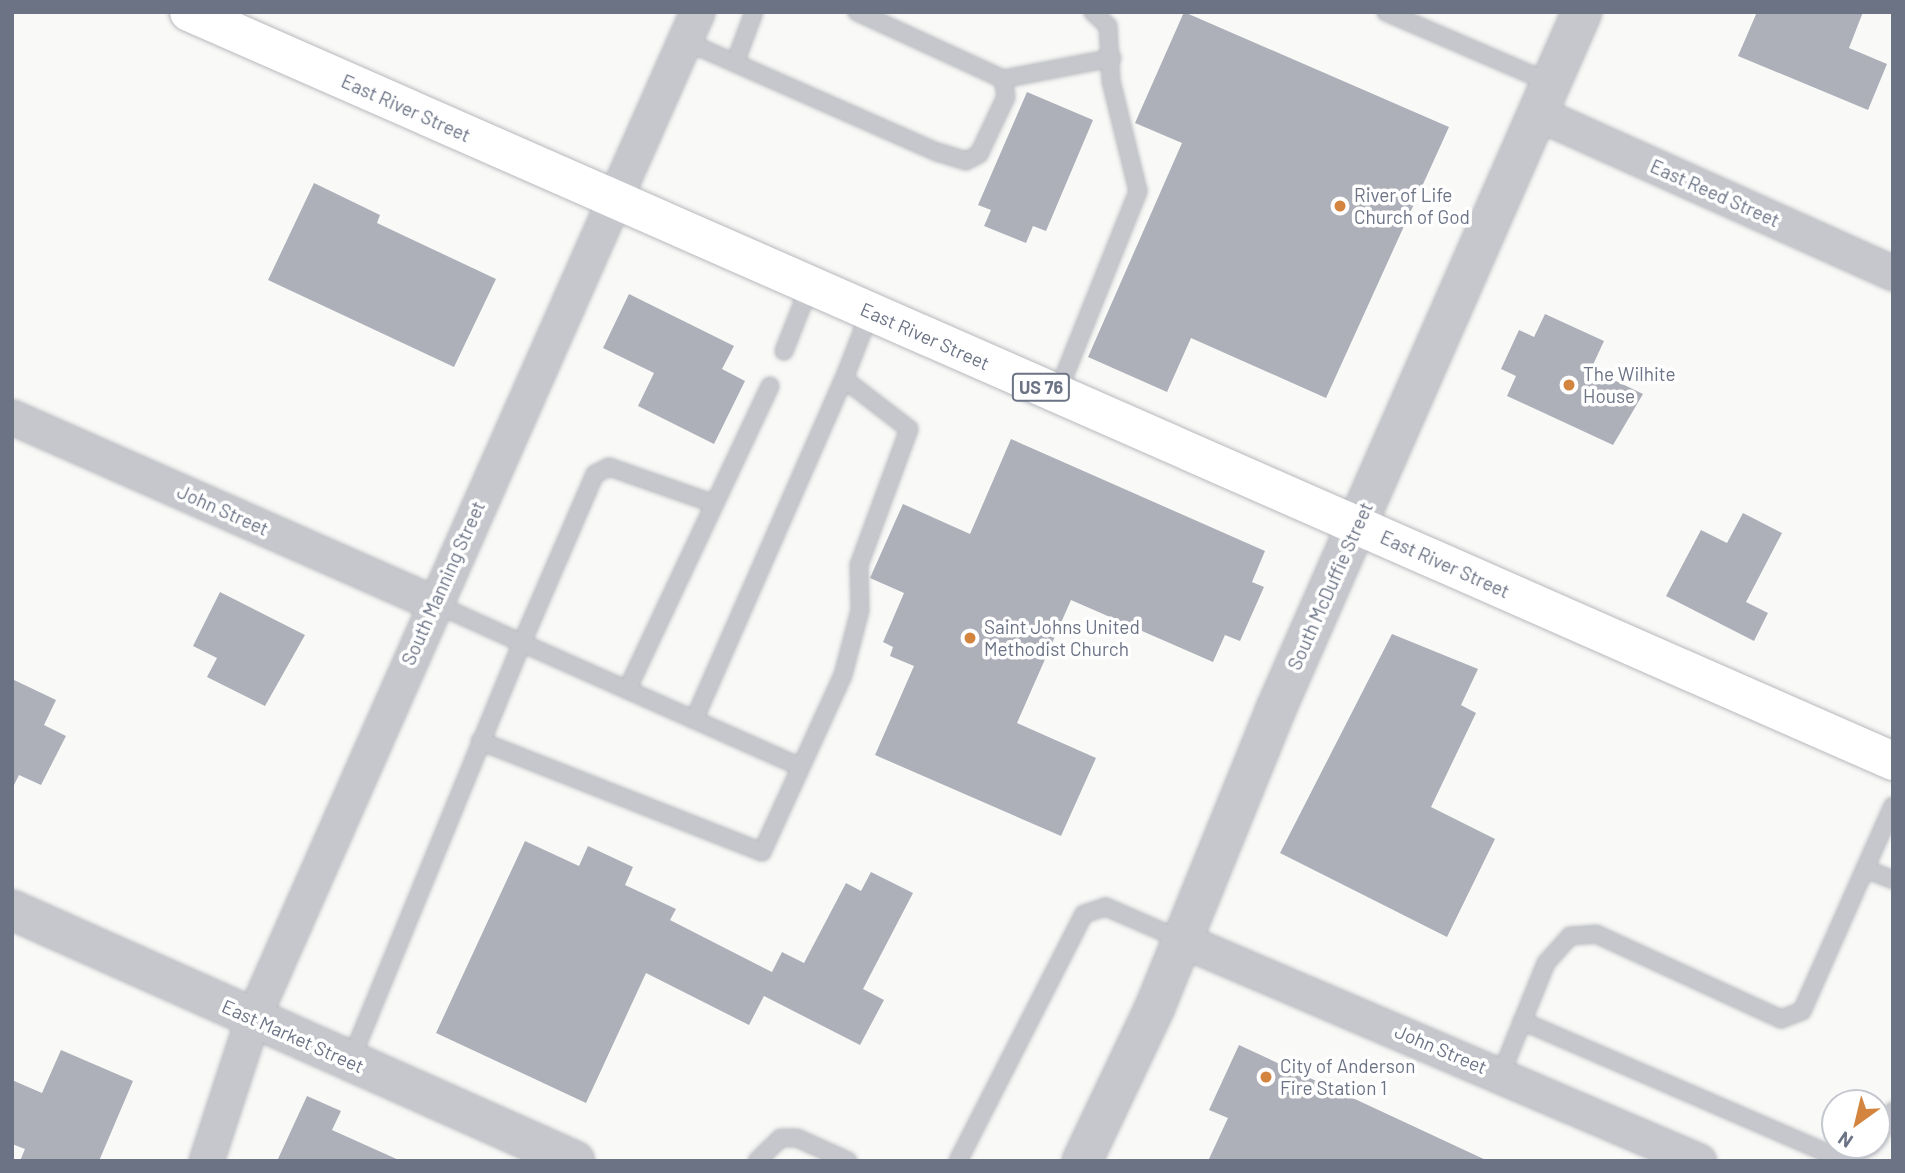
<!DOCTYPE html>
<html>
<head>
<meta charset="utf-8">
<style>
	body { margin:0 }
	#map { position:relative; width:1905px; height:1173px; overflow:hidden; background:#f9f9f7; font-family:Barlow,sans-serif }
	div>[style] { position:absolute }
	.building>* { inset:0; background:#adb0b9 }
	.roads { filter:drop-shadow(0 0 2px #b7b9be) drop-shadow(0 0 2px #b7b9be) }
	.service>* { height:16px; margin:-8px; padding:0 8px; transform-origin:8px; border-radius:8px; background:#c5c7cc }
	.minor>* { height:33px; margin:-16.5px; padding:0 16.5px; transform-origin:16.5px; border-radius:16.5px; background:#c5c7cc }
	.tertiary>* { height:38px; margin:-19px; padding:0 19px; transform-origin:19px; border-radius:19px; background:#c5c7cc }
	.primary>* { height:38px; margin:-19px; padding:0 19px; transform-origin:19px; border-radius:19px; background:#fff }
	.dots>* { width:19px; height:19px; translate:-50% -50%; box-sizing:border-box; border:4px solid #fff; border-radius:50% }
	span { translate:-50% -50%; white-space:nowrap; text-align:center; line-height:1.15; -webkit-text-stroke:7px #fff; paint-order:stroke }
	.shield-label span { padding:2px 5px; background:#fff; border:2px solid; border-radius:5px; -webkit-text-stroke-width:0 }
	.shield-label { font-size:18px; color:#6b7385; font-weight:700 }
	.street-label { font-size:19px; color:#6b7385 }
	.poi-label { font-size:19px; color:#6b7385 }
	.left { translate:0 -50%; text-align:left }
	.frame { position:absolute; inset:0; border:14px solid #6b7385; pointer-events:none }
	.north { position:absolute; left:1821px; top:1089px; width:70px; height:70px; box-sizing:border-box; background:#fff; border:2px solid #c4c7ce; border-radius:50%; rotate:214deg; font-size:19px; font-weight:700; line-height:28px; text-align:center; color:#6b7385 }
	.north::after { content:''; display:block; margin:auto; width:24px; height:32px; background:#d3843e; clip-path:polygon(50% 0,100% 100%,50% 72%,0 100%) }
</style>
</head>
<body>
<div id="map">
	<div class="building">
		<i style="clip-path:polygon(1184px 12px,1449px 127px,1326px 398px,1191px 338px,1167px 392px,1088px 357px,1182px 143px,1135px 123px)"></i>
		<i style="clip-path:polygon(1757px 12px,1863px 12px,1849px 48px,1887px 64px,1868px 110px,1738px 56px)"></i>
		<i style="clip-path:polygon(1027px 92px,1093px 120px,1046px 231px,1033px 226px,1026px 243px,984px 226px,991px 210px,978px 205px)"></i>
		<i style="clip-path:polygon(314px 183px,380px 215px,377px 223px,496px 279px,454px 367px,268px 280px)"></i>
		<i style="clip-path:polygon(629px 294px,734px 346px,722px 369px,745px 381px,714px 444px,638px 406px,654px 373px,603px 348px)"></i>
		<i style="clip-path:polygon(1545px 314px,1604px 341px,1591px 369px,1643px 394px,1613px 445px,1507px 396px,1516px 376px,1501px 369px,1519px 330px,1534px 337px)"></i>
		<i style="clip-path:polygon(1011px 439px,1265px 551px,1252px 582px,1264px 587px,1240px 641px,1225px 635px,1213px 662px,1071px 600px,1017px 723px,1096px 758px,1061px 836px,875px 755px,914px 666px,890px 656px,893px 647px,883px 642px,904px 593px,870px 578px,903px 504px,970px 534px)"></i>
		<i style="clip-path:polygon(1743px 513px,1782px 533px,1746px 602px,1768px 613px,1754px 641px,1666px 596px,1701px 530px,1727px 543px)"></i>
		<i style="clip-path:polygon(220px 592px,305px 635px,265px 706px,207px 677px,217px 658px,193px 646px)"></i>
		<i style="clip-path:polygon(1392px 634px,1478px 669px,1461px 705px,1476px 713px,1431px 807px,1495px 839px,1447px 937px,1280px 853px)"></i>
		<i style="clip-path:polygon(12px 679px,56px 700px,44px 725px,66px 736px,41px 785px,19px 775px,12px 789px)"></i>
		<i style="clip-path:polygon(525px 841px,579px 866px,588px 846px,633px 867px,625px 885px,676px 909px,670px 920px,772px 972px,782px 952px,804px 963px,846px 883px,861px 891px,871px 872px,913px 893px,863px 989px,884px 1000px,860px 1045px,764px 996px,749px 1025px,646px 973px,586px 1103px,436px 1033px)"></i>
		<i style="clip-path:polygon(1239px 1045px,1488px 1161px,1208px 1161px,1228px 1118px,1209px 1110px)"></i>
		<i style="clip-path:polygon(61px 1050px,133px 1081px,99px 1161px,20px 1161px,25px 1149px,12px 1144px,12px 1080px,42px 1093px)"></i>
		<i style="clip-path:polygon(307px 1096px,341px 1111px,332px 1130px,401px 1161px,277px 1161px)"></i>
	</div>
	<div class="roads">
		<div class="service">
			<i style="left:1386px;top:12px;width:180px;rotate:23.3deg"></i>
			<i style="left:685px;top:41px;width:275px;rotate:23.8deg"></i>
			<i style="left:937px;top:152px;width:30px;rotate:17deg"></i>
			<i style="left:966px;top:161px;width:15px;rotate:-28deg"></i>
			<i style="left:979px;top:154px;width:63px;rotate:-64.7deg"></i>
			<i style="left:1006px;top:97px;width:18px;rotate:-99deg"></i>
			<i style="left:1003px;top:79px;width:161px;rotate:-155.3deg"></i>
			<i style="left:735px;top:63px;width:54px;rotate:-69.6deg"></i>
			<i style="left:1003px;top:79px;width:111px;rotate:-10.9deg"></i>
			<i style="left:784px;top:351px;width:71px;rotate:-68.5deg"></i>
			<i style="left:1057px;top:394px;width:219px;rotate:-68.2deg"></i>
			<i style="left:1138px;top:191px;width:113px;rotate:-103.8deg"></i>
			<i style="left:1111px;top:81px;width:55px;rotate:-93.1deg"></i>
			<i style="left:1108px;top:26px;width:21px;rotate:-137deg"></i>
			<i style="left:712px;top:503px;width:109px;rotate:-160.7deg"></i>
			<i style="left:609px;top:467px;width:16px;rotate:153deg"></i>
			<i style="left:595px;top:474px;width:184px;rotate:113.4deg"></i>
			<i style="left:522px;top:643px;width:305px;rotate:24deg"></i>
			<i style="left:627px;top:690px;width:336px;rotate:-64.8deg"></i>
			<i style="left:694px;top:720px;width:373px;rotate:-66.3deg"></i>
			<i style="left:480px;top:741px;width:303px;rotate:21.5deg"></i>
			<i style="left:762px;top:852px;width:195px;rotate:-65.4deg"></i>
			<i style="left:843px;top:675px;width:67px;rotate:-75.3deg"></i>
			<i style="left:860px;top:610px;width:45px;rotate:-91.3deg"></i>
			<i style="left:859px;top:565px;width:145px;rotate:-69.8deg"></i>
			<i style="left:909px;top:429px;width:82px;rotate:-142.4deg"></i>
			<i style="left:844px;top:379px;width:72px;rotate:-68.8deg"></i>
			<i style="left:1865px;top:869px;width:30px;rotate:21deg"></i>
			<i style="left:1522px;top:1021px;width:350px;rotate:23.4deg"></i>
			<i style="left:1843px;top:1160px;width:33px;rotate:-27deg"></i>
			<i style="left:350px;top:1062px;width:453px;rotate:-67.7deg"></i>
			<i style="left:522px;top:643px;width:97px;rotate:-155.6deg"></i>
			<i style="left:1501px;top:1074px;width:120px;rotate:-67.9deg"></i>
			<i style="left:1546px;top:963px;width:36px;rotate:-48deg"></i>
			<i style="left:1570px;top:936px;width:26px;rotate:-4deg"></i>
			<i style="left:1596px;top:934px;width:204px;rotate:24.7deg"></i>
			<i style="left:1781px;top:1019px;width:22px;rotate:-21deg"></i>
			<i style="left:1802px;top:1011px;width:224px;rotate:-66.1deg"></i>
			<i style="left:1877px;top:1140px;width:33px;rotate:-61deg"></i>
			<i style="left:757px;top:1161px;width:33px;rotate:-44deg"></i>
			<i style="left:781px;top:1138px;width:16px"></i>
			<i style="left:797px;top:1138px;width:56px;rotate:24.3deg"></i>
			<i style="left:958px;top:1161px;width:277px;rotate:-63deg"></i>
			<i style="left:1084px;top:914px;width:23px;rotate:-18deg"></i>
			<i style="left:1106px;top:907px;width:83px;rotate:23.5deg"></i>
		</div>
		<div class="minor">
			<i style="left:1537px;top:113px;width:390px;rotate:24.2deg"></i>
			<i style="left:12px;top:417px;width:461px;rotate:23.8deg"></i>
			<i style="left:1182px;top:940px;width:562px;rotate:23.15deg"></i>
			<i style="left:206px;top:1161px;width:151px;rotate:-71.9deg"></i>
			<i style="left:253px;top:1017px;width:1099px;rotate:-66.16deg"></i>
		</div>
		<div class="tertiary">
			<i style="left:12px;top:910px;width:616px;rotate:24.03deg"></i>
			<i style="left:1082px;top:1161px;width:170px;rotate:-64.6deg"></i>
			<i style="left:1155px;top:1007px;width:319px;rotate:-67.9deg"></i>
			<i style="left:1275px;top:711px;width:763px;rotate:-66.29deg"></i>
		</div>
		<div class="primary">
			<i style="left:189px;top:12px;width:1861px;rotate:23.73deg"></i>
		</div>
	</div>
	<div class="dots">
		<i style="left:1340px;top:206px;background:#d3843e"></i>
		<i style="left:1569px;top:385px;background:#d3843e"></i>
		<i style="left:970px;top:638px;background:#d3843e"></i>
		<i style="left:1266px;top:1077px;background:#d3843e"></i>
	</div>
	<div class="shield-label">
		<span style="left:1041px;top:387px">US 76</span>
	</div>
	<div class="street-label">
		<span style="left:406px;top:108px;rotate:24deg">East River Street</span>
		<span style="left:1715px;top:193px;rotate:24deg">East Reed Street</span>
		<span style="left:925px;top:336px;rotate:24deg">East River Street</span>
		<span style="left:223px;top:510px;rotate:24deg">John Street</span>
		<span style="left:1445px;top:564px;rotate:24deg">East River Street</span>
		<span style="left:443px;top:583px;rotate:-66deg">South Manning Street</span>
		<span style="left:1330px;top:586px;rotate:-66deg">South McDuffie Street</span>
		<span style="left:293px;top:1036px;rotate:24deg">East Market Street</span>
		<span style="left:1441px;top:1049px;rotate:23deg">John Street</span>
	</div>
	<div class="poi-label">
		<span class="left" style="left:1354px;top:206px">River of Life<br>Church of God</span>
		<span class="left" style="left:1583px;top:385px">The Wilhite<br>House</span>
		<span class="left" style="left:984px;top:638px">Saint Johns United<br>Methodist Church</span>
		<span class="left" style="left:1280px;top:1077px">City of Anderson<br>Fire Station 1</span>
	</div>
	<div class="frame"></div>
	<div class="north">N</div>
</div>
</body>
</html>
